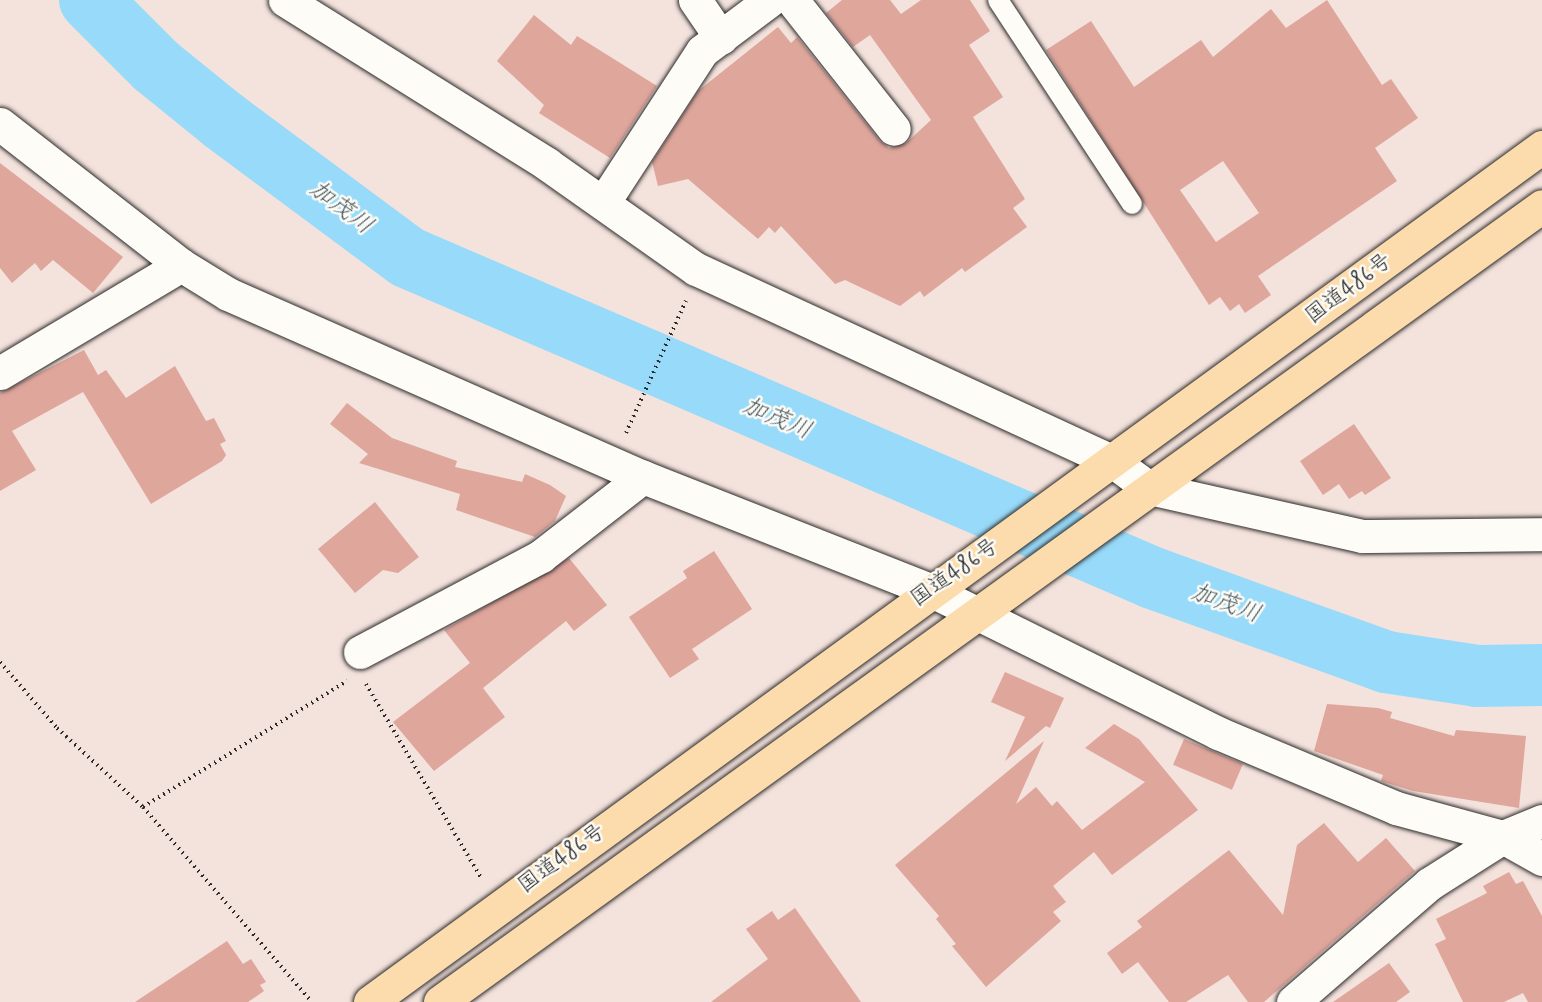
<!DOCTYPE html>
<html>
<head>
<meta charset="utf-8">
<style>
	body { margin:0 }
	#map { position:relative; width:1542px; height:1002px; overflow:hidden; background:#f4e2dc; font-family:Mynerve,"Klee One",sans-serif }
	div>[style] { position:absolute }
	.river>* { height:62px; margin:-31px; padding:0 31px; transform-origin:31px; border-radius:31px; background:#98dafa }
	.building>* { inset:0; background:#dfa69c; transform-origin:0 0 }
	.path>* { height:4px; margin-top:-2px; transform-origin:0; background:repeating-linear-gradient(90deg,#2b2b2b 0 1.5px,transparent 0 6px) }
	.roads { filter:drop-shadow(0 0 2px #2b2b2b) drop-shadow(0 0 2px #2b2b2b) }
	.lane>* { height:20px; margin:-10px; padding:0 10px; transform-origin:10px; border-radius:10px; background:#fdfcf7 }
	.street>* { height:33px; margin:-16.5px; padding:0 16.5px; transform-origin:16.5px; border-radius:16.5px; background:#fdfcf7 }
	.highway>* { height:33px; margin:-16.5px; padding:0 16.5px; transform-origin:16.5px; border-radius:16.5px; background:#fcdcac }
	span { translate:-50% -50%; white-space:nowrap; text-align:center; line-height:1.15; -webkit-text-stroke:5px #fdfcf7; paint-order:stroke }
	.street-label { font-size:22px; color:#2b2b2b }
	.water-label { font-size:24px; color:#46575f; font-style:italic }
</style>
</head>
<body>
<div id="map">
	<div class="river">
		<i style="left:90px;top:0;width:93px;rotate:45deg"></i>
		<i style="left:156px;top:66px;width:87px;rotate:39deg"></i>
		<i style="left:224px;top:121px;width:228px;rotate:36.6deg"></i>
		<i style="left:407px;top:257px;width:812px;rotate:23.28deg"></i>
		<i style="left:1153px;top:578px;width:248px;rotate:19.8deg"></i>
		<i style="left:1386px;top:662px;width:92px;rotate:8.7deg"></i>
		<i style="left:1477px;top:676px;width:65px;rotate:-0.9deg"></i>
	</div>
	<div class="building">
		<i style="clip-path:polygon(842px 0,890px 0,901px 14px,921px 0,970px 0,990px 31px,969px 45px,1003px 97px,973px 117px,1025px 199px,1013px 208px,1027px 227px,965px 272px,962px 268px,924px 297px,920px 291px,900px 306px,845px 280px,835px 284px,781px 226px,775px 233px,769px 227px,758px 239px,688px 179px,658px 186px,652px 162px,698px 91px,778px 27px,791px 43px,797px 37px,880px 141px,889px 148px,906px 143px,931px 120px,870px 35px,853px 47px,826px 13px)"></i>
		<i style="clip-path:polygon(evenodd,1327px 0,1382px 85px,1391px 79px,1418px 118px,1375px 148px,1397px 181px,1258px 276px,1271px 295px,1245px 313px,1239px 304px,1230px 311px,1220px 297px,1209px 305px,1046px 50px,1091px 21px,1134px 87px,1201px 40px,1213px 57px,1271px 9px,1286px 28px,1327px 0,1223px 161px,1259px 213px,1216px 242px,1180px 190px,1223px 161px)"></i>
		<i style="clip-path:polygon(534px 15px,571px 45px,577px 36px,657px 86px,610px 158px,539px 113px,544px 105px,497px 61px)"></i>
		<i style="clip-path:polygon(0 163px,123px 257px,93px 293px,53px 260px,41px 271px,35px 263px,12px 283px,0 268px)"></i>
		<i style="clip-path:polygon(84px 350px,98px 375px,106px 370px,126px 398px,175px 366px,206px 421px,214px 418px,226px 441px,220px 444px,226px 455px,222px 461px,151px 504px,83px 392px,12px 431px,36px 470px,0 491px,0 393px)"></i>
		<i style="clip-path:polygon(347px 403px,392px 438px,457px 461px,455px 467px,522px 482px,525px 474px,550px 485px,566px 496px,555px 521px,535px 537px,456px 510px,460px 494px,359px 463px,368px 454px,330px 424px)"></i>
		<i style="clip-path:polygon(1354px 424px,1391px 478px,1365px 495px,1362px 491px,1349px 499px,1339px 484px,1323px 495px,1300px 461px)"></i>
		<i style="clip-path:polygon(375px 502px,419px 557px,398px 573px,383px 570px,355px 593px,318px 549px)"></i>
		<i style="clip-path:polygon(714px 551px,752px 609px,692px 649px,699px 659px,670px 678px,629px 617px,687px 578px,683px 571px)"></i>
		<i style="clip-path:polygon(569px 558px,607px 605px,574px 631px,566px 621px,483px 688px,505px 717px,434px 771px,393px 722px,470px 663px,444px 630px)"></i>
		<i style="clip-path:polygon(1005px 672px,1064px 698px,1050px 728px,1046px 726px,1005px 761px,1025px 717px,991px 702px)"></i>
		<i style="clip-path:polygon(1327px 704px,1378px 708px,1392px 712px,1390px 718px,1454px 736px,1456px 730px,1526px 736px,1519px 808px,1413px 791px,1381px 781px,1383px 775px,1314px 751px)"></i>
		<i style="clip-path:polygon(1114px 724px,1139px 739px,1198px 810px,1112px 875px,1094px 852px,1053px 886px,1066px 902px,1053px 912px,1061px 921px,986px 987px,952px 946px,956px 944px,936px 919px,939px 916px,895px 865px,1044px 741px,1016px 804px,1036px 787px,1052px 806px,1057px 801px,1082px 830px,1145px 782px,1085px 748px)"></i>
		<i style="left:1184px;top:739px;width:64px;height:28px;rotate:23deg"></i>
		<i style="clip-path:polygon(1324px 823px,1358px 862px,1386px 838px,1415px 871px,1264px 1002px,1248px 1002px,1228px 975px,1186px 1002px,1169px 1002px,1138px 962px,1122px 974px,1107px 953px,1142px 927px,1137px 921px,1229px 850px,1283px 915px,1297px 845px)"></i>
		<i style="clip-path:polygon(1509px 872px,1516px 884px,1523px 881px,1542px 916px,1542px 1002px,1528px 1002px,1523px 993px,1504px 1002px,1463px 1002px,1435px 944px,1446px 939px,1436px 919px,1487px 893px,1483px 886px)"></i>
		<i style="clip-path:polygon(795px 908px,861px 1002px,711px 1002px,768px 959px,746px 929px,772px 911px,778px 920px)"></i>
		<i style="clip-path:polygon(227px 941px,243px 964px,251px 959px,266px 982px,260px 985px,264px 991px,248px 1002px,135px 1002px)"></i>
		<i style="clip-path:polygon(1389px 963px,1410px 992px,1396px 1002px,1333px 1002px)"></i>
	</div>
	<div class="path">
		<i style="left:626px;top:433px;width:145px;rotate:-65.6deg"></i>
		<i style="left:0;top:662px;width:87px;rotate:49.2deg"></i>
		<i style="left:57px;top:728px;width:117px;rotate:42.6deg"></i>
		<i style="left:143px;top:807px;width:258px;rotate:49.1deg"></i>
		<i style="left:366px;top:684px;width:226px;rotate:59.3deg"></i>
		<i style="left:143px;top:807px;width:240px;rotate:-31.7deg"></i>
	</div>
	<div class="roads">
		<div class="lane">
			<i style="left:998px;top:0;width:244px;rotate:56.7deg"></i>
		</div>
		<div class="street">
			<i style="left:285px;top:0;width:309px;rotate:32deg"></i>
			<i style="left:547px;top:164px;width:182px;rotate:35.2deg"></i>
			<i style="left:696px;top:269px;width:462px;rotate:24.8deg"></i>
			<i style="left:1115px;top:463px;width:42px;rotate:36.3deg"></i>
			<i style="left:1149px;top:488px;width:218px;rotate:12.7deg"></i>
			<i style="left:1362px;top:536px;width:180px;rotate:-0.6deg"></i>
			<i style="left:695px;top:0;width:46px;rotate:55.6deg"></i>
			<i style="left:792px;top:0;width:164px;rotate:51.7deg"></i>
			<i style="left:0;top:124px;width:229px;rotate:37.9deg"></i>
			<i style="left:181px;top:265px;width:55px;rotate:31.7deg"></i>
			<i style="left:228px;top:294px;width:454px;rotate:23.8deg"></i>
			<i style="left:643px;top:477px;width:308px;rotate:21.5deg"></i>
			<i style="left:930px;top:590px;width:322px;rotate:26.4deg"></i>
			<i style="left:1218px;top:733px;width:193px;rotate:22.8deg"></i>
			<i style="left:1396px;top:808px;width:111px;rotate:15.2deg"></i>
			<i style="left:1503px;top:837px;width:45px;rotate:29.4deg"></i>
			<i style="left:603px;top:203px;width:181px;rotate:-56.9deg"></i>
			<i style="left:702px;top:51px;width:85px;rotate:-36.9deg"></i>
			<i style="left:0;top:373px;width:211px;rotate:-30.8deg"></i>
			<i style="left:360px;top:652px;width:205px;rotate:-27.9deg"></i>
			<i style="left:541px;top:556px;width:129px;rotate:-37.8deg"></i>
			<i style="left:1293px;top:1002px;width:180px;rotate:-40.9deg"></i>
			<i style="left:1429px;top:884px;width:88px;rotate:-32.4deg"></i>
			<i style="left:1503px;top:837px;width:42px;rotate:-22.3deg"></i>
		</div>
		<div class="highway">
			<i style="left:370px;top:1002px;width:1451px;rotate:-36.11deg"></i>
			<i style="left:440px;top:1002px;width:1359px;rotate:-35.84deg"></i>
		</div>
	</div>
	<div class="street-label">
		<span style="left:1349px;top:289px;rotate:-37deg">国道486号</span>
		<span style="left:955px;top:573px;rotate:-35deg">国道486号</span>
		<span style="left:562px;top:859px;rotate:-36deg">国道486号</span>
	</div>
	<div class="water-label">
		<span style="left:341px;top:208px;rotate:37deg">加茂川</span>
		<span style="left:777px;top:419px;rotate:23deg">加茂川</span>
		<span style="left:1226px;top:604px;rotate:20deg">加茂川</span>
	</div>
</div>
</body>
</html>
